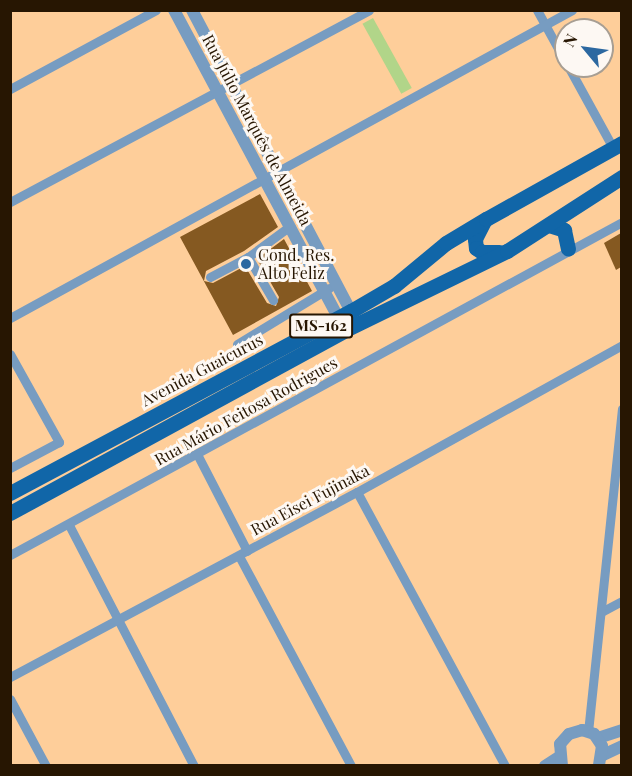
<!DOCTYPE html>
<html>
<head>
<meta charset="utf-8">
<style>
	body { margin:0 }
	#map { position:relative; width:632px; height:776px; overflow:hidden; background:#fece9a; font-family:"Playfair Display",serif }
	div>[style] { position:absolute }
	.green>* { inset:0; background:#b1d589; transform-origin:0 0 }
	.building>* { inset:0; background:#855921 }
	.minor>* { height:9px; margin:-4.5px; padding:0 4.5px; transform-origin:4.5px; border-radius:4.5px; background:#779cc1 }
	.tertiary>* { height:12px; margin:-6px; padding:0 6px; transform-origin:6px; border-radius:6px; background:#779cc1 }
	.primary>* { height:15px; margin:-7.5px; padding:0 7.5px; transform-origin:7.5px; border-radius:7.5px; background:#1166a8 }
	.dots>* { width:16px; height:16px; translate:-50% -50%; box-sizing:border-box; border:3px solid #fdf8f3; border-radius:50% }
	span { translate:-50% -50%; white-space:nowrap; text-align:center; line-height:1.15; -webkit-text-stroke:6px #fdf8f3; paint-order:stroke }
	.shield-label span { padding:2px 4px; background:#fdf8f3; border:2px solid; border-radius:4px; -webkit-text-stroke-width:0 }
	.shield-label { font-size:15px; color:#271602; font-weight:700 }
	.street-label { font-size:16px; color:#271602 }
	.poi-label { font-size:16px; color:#271602 }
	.left { translate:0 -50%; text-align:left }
	.frame { position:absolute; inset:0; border:12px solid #271602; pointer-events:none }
	.north { position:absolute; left:554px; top:18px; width:60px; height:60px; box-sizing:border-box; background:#fdf8f3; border:2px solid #a79e93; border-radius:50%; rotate:299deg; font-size:16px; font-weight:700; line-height:24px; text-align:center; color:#271602 }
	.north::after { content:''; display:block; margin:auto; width:21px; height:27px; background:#2c68a0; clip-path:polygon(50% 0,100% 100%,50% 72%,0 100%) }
</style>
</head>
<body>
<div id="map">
	<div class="green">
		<i style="left:373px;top:18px;width:80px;height:12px;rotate:61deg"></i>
	</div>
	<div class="building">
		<i style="clip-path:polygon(260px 194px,278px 227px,244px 251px,206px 271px,204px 281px,213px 283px,245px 266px,267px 303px,276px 306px,279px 297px,257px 259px,284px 239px,312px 291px,233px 335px,180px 237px)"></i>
		<i style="clip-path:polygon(621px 233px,621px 267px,616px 270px,604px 243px)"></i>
	</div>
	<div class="minor">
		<i style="left:537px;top:10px;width:60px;rotate:61.3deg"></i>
		<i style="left:568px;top:66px;width:91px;rotate:61.2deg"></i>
		<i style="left:10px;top:89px;width:166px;rotate:-28.4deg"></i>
		<i style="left:10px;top:202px;width:407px;rotate:-28.1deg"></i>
		<i style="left:248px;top:257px;width:50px;rotate:59.8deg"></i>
		<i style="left:210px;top:277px;width:43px;rotate:-27.8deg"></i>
		<i style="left:248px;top:257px;width:52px;rotate:-36.4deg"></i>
		<i style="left:10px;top:318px;width:641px;rotate:-28.72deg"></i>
		<i style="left:237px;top:344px;width:108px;rotate:-31.3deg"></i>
		<i style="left:10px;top:354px;width:101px;rotate:60.9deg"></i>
		<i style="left:59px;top:442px;width:55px;rotate:152deg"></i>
		<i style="left:197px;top:454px;width:109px;rotate:62.7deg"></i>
		<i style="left:357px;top:492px;width:311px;rotate:61.6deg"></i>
		<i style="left:69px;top:525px;width:271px;rotate:62.6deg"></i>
		<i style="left:10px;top:555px;width:697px;rotate:-28.55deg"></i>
		<i style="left:239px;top:556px;width:238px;rotate:61.9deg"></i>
		<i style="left:603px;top:611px;width:21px;rotate:-28deg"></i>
		<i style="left:10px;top:677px;width:393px;rotate:-28.1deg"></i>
		<i style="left:357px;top:492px;width:303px;rotate:-29deg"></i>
		<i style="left:10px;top:699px;width:76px;rotate:61.8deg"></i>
		<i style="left:588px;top:732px;width:325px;rotate:-84deg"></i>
	</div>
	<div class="tertiary">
		<i style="left:174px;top:10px;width:356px;rotate:61.9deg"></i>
		<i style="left:192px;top:10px;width:347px;rotate:62.2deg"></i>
		<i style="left:598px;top:738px;width:25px;rotate:-18deg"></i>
		<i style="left:603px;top:755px;width:21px;rotate:-25deg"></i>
		<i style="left:545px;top:766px;width:17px;rotate:-33deg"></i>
		<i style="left:562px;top:766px;width:22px;rotate:-95deg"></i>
		<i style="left:560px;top:744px;width:13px;rotate:-48deg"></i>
		<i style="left:569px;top:734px;width:14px;rotate:-17deg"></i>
		<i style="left:582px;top:730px;width:13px;rotate:18deg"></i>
		<i style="left:594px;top:734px;width:14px;rotate:56deg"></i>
		<i style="left:602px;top:746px;width:20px;rotate:99deg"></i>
	</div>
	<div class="primary">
		<i style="left:484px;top:221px;width:20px;rotate:117deg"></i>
		<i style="left:475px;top:239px;width:9px;rotate:84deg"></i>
		<i style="left:476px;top:248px;width:7px;rotate:34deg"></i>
		<i style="left:482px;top:252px;width:17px"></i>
		<i style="left:549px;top:225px;width:16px;rotate:18deg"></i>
		<i style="left:564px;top:230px;width:19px;rotate:78deg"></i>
		<i style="left:10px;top:493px;width:387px;rotate:-28.1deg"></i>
		<i style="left:351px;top:311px;width:50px;rotate:-30.2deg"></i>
		<i style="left:394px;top:286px;width:67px;rotate:-39.6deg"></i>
		<i style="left:446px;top:243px;width:47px;rotate:-31deg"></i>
		<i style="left:486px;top:219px;width:156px;rotate:-29.2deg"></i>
		<i style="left:10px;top:513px;width:382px;rotate:-28.6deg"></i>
		<i style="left:345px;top:330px;width:180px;rotate:-26deg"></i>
		<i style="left:507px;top:251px;width:137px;rotate:-32.8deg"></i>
	</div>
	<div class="dots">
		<i style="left:246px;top:264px;background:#2c68a0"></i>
	</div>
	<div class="shield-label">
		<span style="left:321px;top:326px">MS-162</span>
	</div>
	<div class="street-label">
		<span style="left:257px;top:130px;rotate:62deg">Rua Júlio Marquês de Almeida</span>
		<span style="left:202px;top:370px;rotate:-28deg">Avenida Guaicurus</span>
		<span style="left:246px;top:411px;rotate:-29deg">Rua Mário Feitosa Rodrigues</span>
		<span style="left:310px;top:500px;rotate:-28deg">Rua Eisei Fujinaka</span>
	</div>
	<div class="poi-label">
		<span class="left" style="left:258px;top:264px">Cond. Res.<br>Alto Feliz</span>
	</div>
	<div class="frame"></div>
	<div class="north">N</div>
</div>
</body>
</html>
